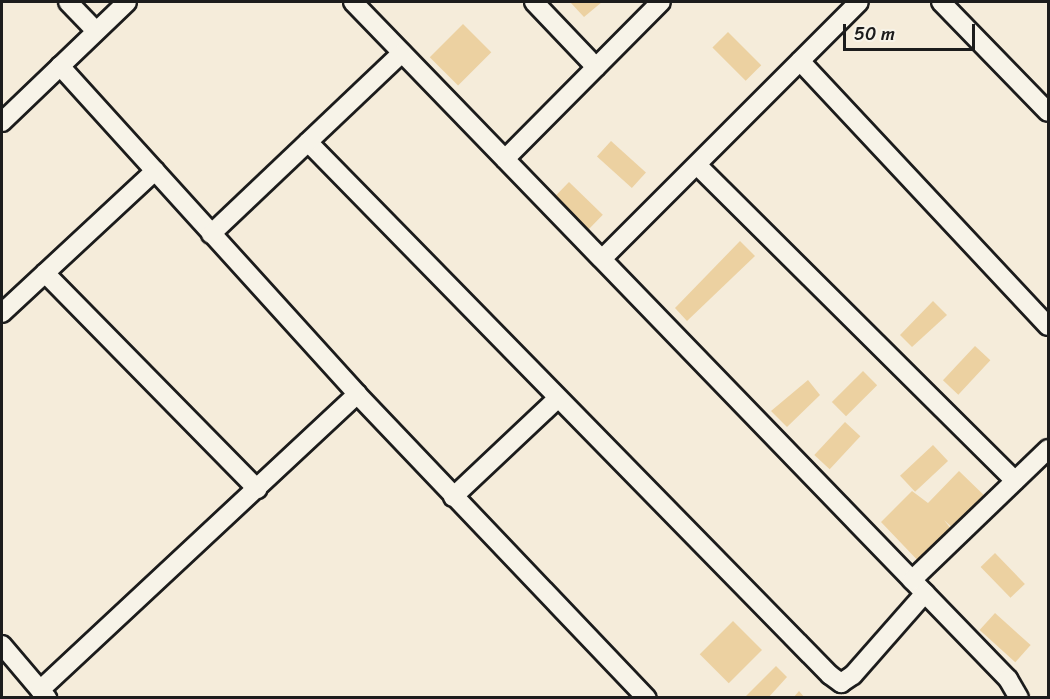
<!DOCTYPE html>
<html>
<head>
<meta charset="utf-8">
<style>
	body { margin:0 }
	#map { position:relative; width:1050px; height:699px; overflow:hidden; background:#f5ecda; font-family:Sriracha,sans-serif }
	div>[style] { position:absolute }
	.building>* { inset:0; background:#ecd1a1; transform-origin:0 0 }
	.roads { filter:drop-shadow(2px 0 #1c1c1c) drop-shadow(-2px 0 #1c1c1c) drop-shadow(0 2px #1c1c1c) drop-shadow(0 -2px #1c1c1c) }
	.minor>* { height:18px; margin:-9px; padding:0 9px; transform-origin:9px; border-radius:9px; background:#f7f3e8 }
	span { translate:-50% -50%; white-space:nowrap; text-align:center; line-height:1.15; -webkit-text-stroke:4.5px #f7f3e8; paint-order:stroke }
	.frame { position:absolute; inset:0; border:3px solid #1c1c1c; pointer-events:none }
	.scale { position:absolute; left:843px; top:24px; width:132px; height:27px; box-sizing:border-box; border:3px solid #1c1c1c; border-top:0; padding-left:8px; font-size:18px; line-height:21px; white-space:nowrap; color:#1c1c1c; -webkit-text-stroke:4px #f7f3e8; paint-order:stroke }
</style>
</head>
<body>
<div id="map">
	<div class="building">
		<div style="clip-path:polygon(570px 2px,602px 2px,584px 17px)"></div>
		<div style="left:463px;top:24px;width:40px;height:47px;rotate:45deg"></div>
		<div style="left:728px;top:32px;width:47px;height:22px;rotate:45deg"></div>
		<div style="left:611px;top:141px;width:47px;height:21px;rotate:42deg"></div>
		<div style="left:569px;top:182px;width:47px;height:22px;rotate:44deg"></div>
		<div style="clip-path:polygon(740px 241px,755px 256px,687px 321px,675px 308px)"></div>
		<div style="clip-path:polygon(933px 301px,947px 315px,912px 347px,900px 335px)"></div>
		<div style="left:975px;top:346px;width:21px;height:47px;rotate:43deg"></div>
		<div style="left:863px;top:371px;width:20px;height:44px;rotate:45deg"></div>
		<div style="clip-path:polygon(808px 380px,820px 395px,787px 427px,771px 411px)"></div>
		<div style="left:845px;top:422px;width:21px;height:45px;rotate:43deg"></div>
		<div style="left:933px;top:445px;width:22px;height:45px;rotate:47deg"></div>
		<div style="clip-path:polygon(959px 471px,991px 502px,958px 533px,944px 520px,956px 535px,924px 567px,881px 522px,912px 491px,928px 503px)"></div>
		<div style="left:995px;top:553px;width:43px;height:20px;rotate:46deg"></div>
		<div style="left:995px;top:613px;width:48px;height:23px;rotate:42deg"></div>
		<div style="left:733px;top:621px;width:41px;height:47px;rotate:45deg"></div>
		<div style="clip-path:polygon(776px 666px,787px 677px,768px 698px,744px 698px)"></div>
		<div style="clip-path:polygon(799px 691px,805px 698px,793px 698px)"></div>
	</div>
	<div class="roads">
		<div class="minor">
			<div style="left:68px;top:2px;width:40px;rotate:46deg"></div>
			<div style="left:353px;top:2px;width:942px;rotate:45.95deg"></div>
			<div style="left:1008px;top:679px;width:22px;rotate:60deg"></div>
			<div style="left:534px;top:2px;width:90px;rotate:46.4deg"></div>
			<div style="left:941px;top:2px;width:153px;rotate:45.8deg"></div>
			<div style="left:800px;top:61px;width:363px;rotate:46.9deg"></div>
			<div style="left:60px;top:66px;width:442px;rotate:47.8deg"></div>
			<div style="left:357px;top:394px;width:420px;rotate:46.4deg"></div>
			<div style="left:2px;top:122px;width:173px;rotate:-43.8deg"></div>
			<div style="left:308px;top:142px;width:746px;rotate:45.6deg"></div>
			<div style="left:830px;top:675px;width:14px;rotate:36deg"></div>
			<div style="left:841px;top:683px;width:14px;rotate:-34deg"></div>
			<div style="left:853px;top:675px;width:109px;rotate:-48.7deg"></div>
			<div style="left:505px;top:159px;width:221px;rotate:-45.2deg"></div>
			<div style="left:697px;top:165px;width:448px;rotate:44.8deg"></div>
			<div style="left:211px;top:234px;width:263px;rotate:-43.5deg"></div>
			<div style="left:602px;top:259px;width:363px;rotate:-45deg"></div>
			<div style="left:45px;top:273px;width:303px;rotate:45.5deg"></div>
			<div style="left:2px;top:313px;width:209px;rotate:-42.9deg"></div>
			<div style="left:453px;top:497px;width:144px;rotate:-43.3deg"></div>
			<div style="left:912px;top:580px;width:189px;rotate:-43.9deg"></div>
			<div style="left:2px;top:645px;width:70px;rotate:49.7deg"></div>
			<div style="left:40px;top:690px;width:434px;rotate:-43deg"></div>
		</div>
	</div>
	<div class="frame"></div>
	<div class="scale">50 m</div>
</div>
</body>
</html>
